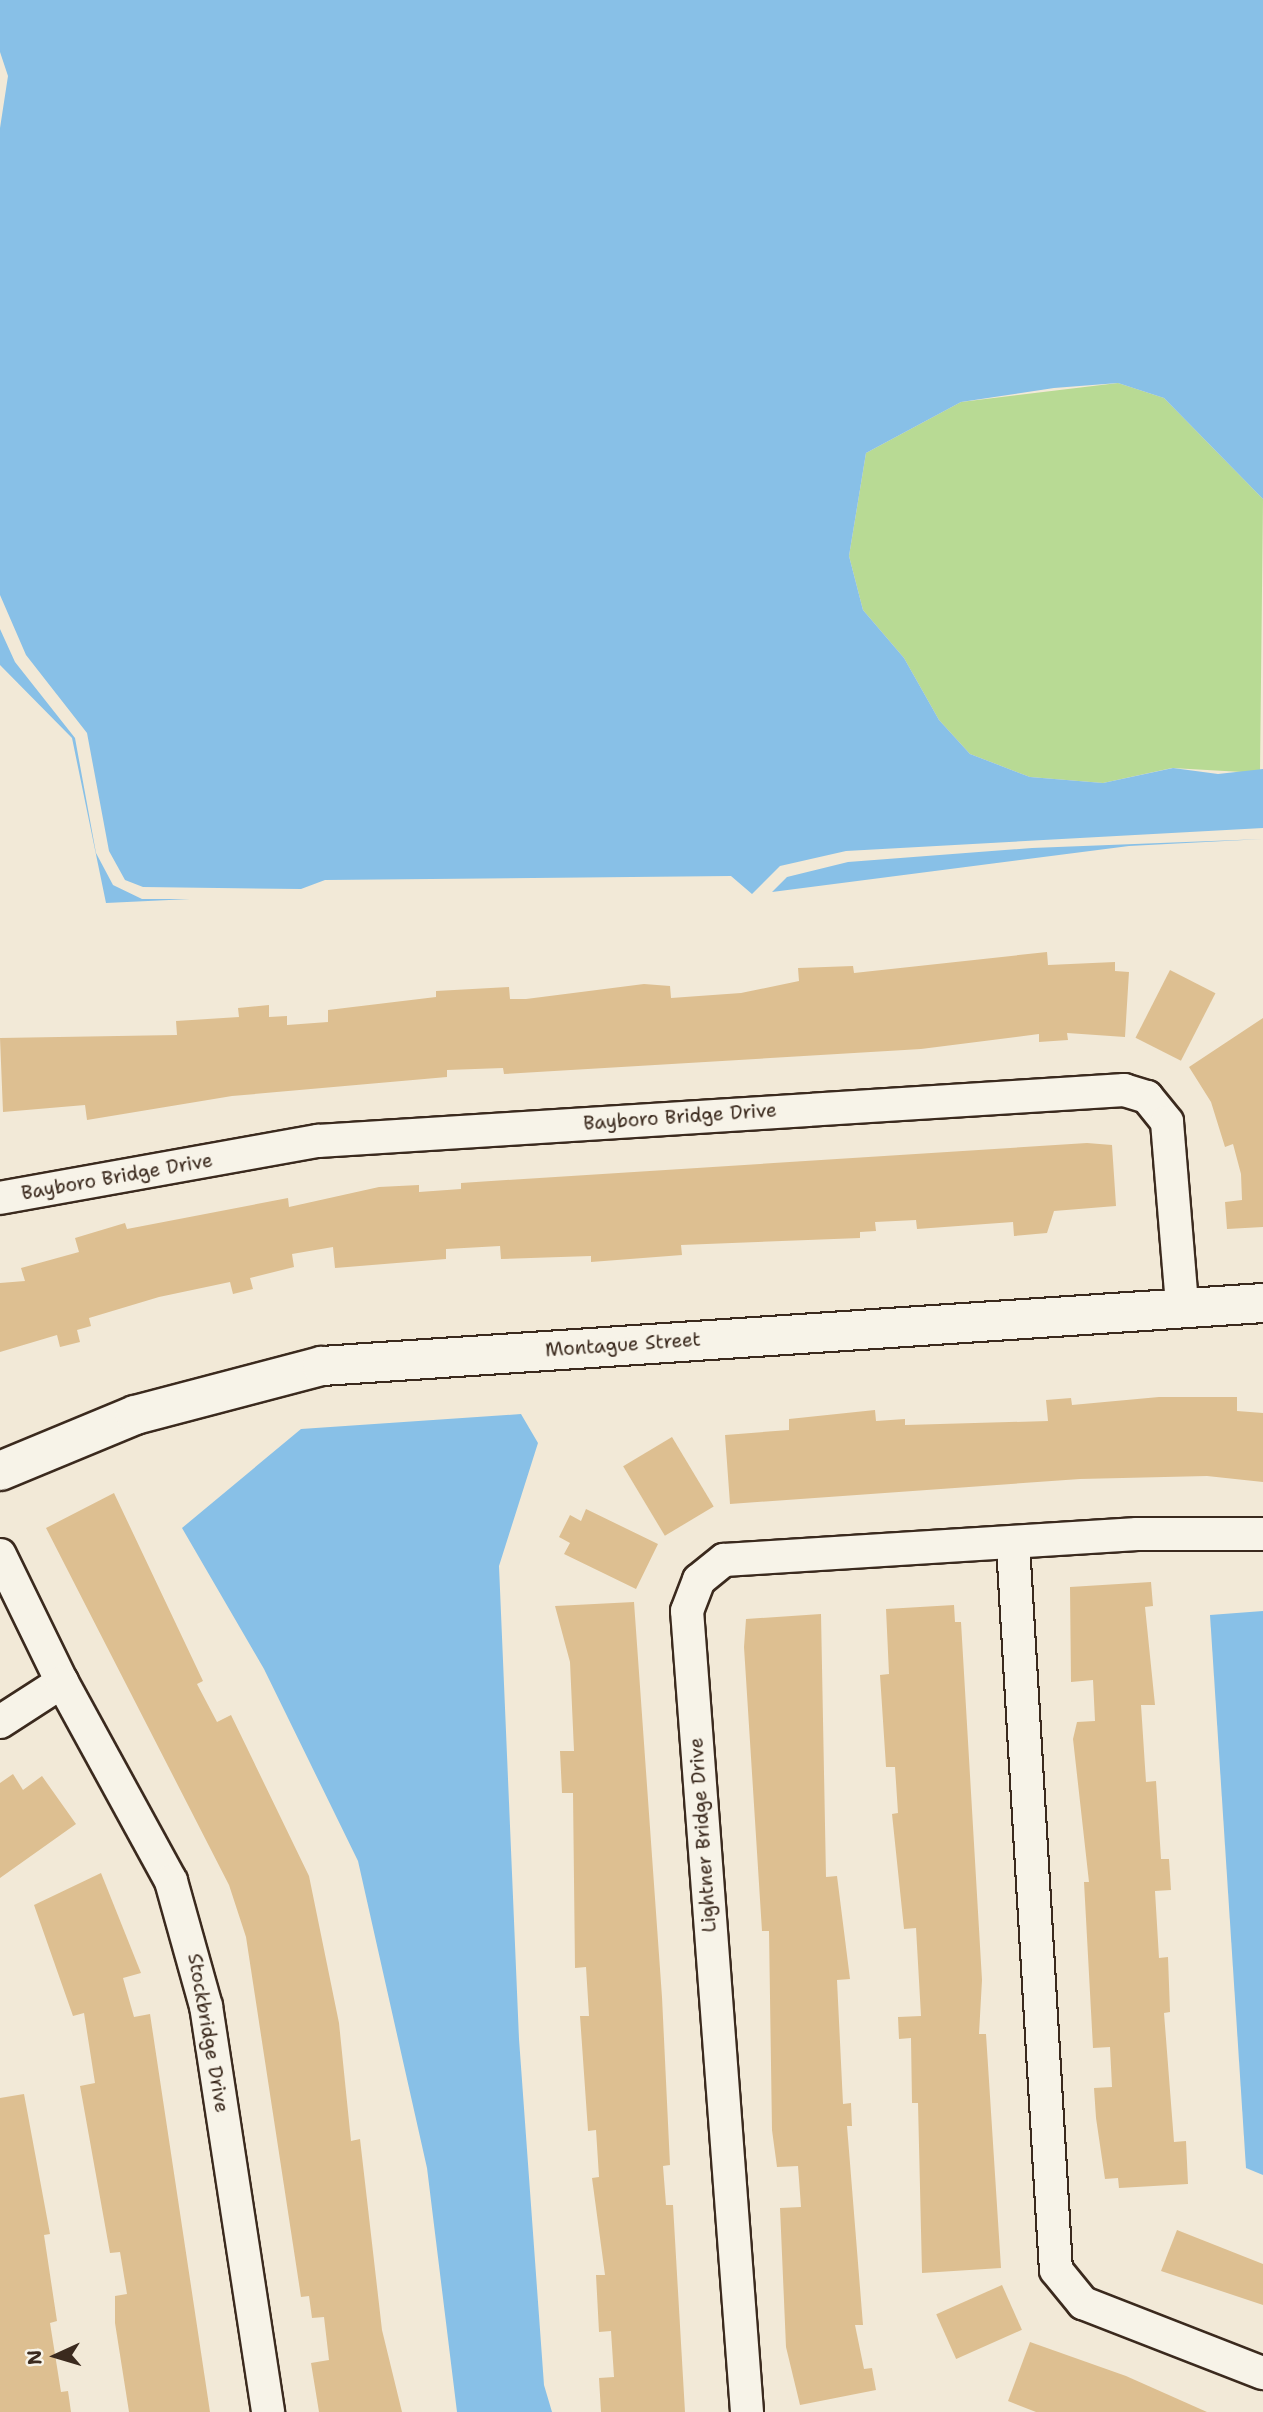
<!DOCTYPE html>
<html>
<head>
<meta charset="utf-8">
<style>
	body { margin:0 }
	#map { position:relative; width:1263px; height:2412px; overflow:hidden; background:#f2e9d7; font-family:"Shantell Sans",sans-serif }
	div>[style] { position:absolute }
	.green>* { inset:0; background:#b8da94 }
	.water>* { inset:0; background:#88c0e7 }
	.building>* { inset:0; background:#ddbf91; transform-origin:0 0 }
	.roads { filter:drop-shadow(2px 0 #3b2a1e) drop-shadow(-2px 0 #3b2a1e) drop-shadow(0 2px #3b2a1e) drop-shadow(0 -2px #3b2a1e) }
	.street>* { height:32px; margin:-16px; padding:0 16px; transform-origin:16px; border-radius:16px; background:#f7f3e8 }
	.secondary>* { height:38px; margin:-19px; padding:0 19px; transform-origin:19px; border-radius:19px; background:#f7f3e8 }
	span { translate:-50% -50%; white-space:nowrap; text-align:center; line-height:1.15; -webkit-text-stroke:6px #f7f3e8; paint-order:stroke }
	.street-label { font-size:19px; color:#3b2a1e }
	.north { position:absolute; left:21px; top:2321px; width:70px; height:70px; -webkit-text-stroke:5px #f7f3e8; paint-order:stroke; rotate:266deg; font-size:19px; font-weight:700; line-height:28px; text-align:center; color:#3b2a1e }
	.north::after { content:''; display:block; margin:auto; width:24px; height:32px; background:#3b2a1e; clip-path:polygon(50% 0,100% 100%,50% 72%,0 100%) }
</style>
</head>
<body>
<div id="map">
	<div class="green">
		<div style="clip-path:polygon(1118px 383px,1164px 398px,1263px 499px,1260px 773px,1172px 768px,1103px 783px,1030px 777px,970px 754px,939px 720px,904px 658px,863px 610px,849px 556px,866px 453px,961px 402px)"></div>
	</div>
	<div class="water">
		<div style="clip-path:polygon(0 0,1263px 0,1263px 499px,1164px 398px,1118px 383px,1054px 388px,961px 402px,866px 453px,849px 556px,863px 610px,904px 658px,939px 720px,970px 754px,1030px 777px,1103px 783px,1173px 768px,1218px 774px,1263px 769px,1263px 828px,846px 851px,780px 866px,752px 894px,731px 876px,325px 880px,301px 889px,143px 887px,125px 880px,109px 851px,87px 733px,26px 655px,0 595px,0 128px,8px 76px,0 52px)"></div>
		<div style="clip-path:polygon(0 629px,15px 662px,75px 738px,96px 853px,113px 885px,142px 899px,190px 899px,106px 903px,72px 738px,0 665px)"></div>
		<div style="clip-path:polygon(1263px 839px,1129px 846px,772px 892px,787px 877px,848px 862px,1032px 848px)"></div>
		<div style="clip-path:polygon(521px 1414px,538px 1443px,499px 1566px,519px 2039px,544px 2385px,552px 2412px,457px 2412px,427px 2168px,358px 1861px,264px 1669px,182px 1528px,301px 1429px)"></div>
		<div style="clip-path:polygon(1263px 1611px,1263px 2175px,1246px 2168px,1210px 1615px)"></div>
	</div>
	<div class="building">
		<div style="clip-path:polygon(1047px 952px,1048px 965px,1115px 962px,1115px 971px,1129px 972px,1125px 1037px,1067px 1033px,1068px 1040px,1039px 1042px,1039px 1034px,921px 1049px,504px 1074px,503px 1068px,447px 1070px,447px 1077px,232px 1096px,87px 1120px,85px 1105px,3px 1112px,0 1038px,177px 1035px,176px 1021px,239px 1017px,238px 1008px,269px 1005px,269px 1017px,287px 1016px,287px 1025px,328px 1022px,328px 1010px,436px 997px,436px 991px,509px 987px,510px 999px,526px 999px,644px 984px,670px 986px,671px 998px,741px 993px,799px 981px,798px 968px,853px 966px,854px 973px)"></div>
		<div style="left:1170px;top:970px;width:51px;height:76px;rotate:27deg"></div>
		<div style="clip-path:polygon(1263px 1018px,1263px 1227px,1227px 1229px,1225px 1202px,1242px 1200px,1241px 1174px,1233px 1144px,1225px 1147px,1211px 1102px,1189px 1067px)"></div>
		<div style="clip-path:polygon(1087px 1143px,1112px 1145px,1116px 1206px,1054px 1211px,1047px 1233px,1014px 1236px,1013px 1222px,917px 1229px,916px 1220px,875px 1222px,876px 1231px,860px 1232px,860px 1238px,681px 1245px,682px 1255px,591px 1262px,591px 1256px,501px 1259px,500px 1246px,446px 1249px,446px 1259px,335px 1268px,333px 1247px,292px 1254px,294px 1267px,250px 1278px,253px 1289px,233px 1294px,230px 1282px,159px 1297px,89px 1318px,91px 1326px,77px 1330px,80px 1342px,60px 1347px,57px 1335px,0 1352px,0 1283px,25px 1281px,21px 1268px,79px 1252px,75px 1238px,125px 1223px,127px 1229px,288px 1198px,289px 1207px,379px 1187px,419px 1185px,419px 1192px,461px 1189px,461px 1183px)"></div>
		<div style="clip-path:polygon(1159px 1397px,1237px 1397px,1237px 1411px,1263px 1413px,1263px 1482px,1207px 1476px,1080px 1479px,730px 1504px,725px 1435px,789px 1430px,789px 1419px,875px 1410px,876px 1421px,905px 1419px,905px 1425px,1048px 1421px,1046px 1400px,1071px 1398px,1072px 1405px)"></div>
		<div style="left:672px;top:1437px;width:81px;height:57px;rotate:59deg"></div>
		<div style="clip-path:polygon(114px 1493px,203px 1681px,197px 1684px,217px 1722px,231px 1715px,309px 1876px,339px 2023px,351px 2141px,360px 2139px,382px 2330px,402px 2412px,319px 2412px,311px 2363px,329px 2360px,324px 2317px,312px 2318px,309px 2296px,301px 2297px,246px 1937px,229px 1885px,46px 1528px)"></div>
		<div style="clip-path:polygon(586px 1509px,658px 1544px,636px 1589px,564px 1554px,570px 1543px,559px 1537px,570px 1515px,581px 1521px)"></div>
		<div style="clip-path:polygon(1151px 1582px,1153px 1606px,1145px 1607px,1155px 1705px,1141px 1705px,1146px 1782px,1156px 1781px,1161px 1859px,1169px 1859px,1171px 1890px,1155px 1891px,1159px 1958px,1168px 1957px,1170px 2012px,1164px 2013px,1174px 2142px,1186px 2141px,1188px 2184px,1119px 2188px,1118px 2178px,1105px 2179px,1096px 2118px,1094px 2088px,1112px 2087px,1110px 2047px,1093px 2048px,1084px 1882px,1089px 1882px,1073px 1739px,1077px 1722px,1095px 1721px,1093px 1680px,1071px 1682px,1070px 1587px)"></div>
		<div style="clip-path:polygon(634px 1602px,662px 1997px,670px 2165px,663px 2166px,666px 2205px,673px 2205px,685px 2412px,601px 2412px,599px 2378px,614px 2377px,611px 2331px,599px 2332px,596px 2275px,605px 2275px,592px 2178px,599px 2177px,596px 2130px,588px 2131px,580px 2016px,589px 2016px,586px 1967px,575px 1968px,573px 1793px,562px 1793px,560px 1751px,574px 1751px,570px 1662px,555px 1606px)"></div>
		<div style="clip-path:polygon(954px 1605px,955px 1622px,961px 1622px,982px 1980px,979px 2034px,986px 2034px,1001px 2268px,922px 2273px,918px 2103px,912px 2103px,911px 2038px,899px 2039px,898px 2017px,921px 2016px,916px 1928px,904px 1929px,892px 1814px,898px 1813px,895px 1767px,886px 1767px,880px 1675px,889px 1674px,886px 1609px)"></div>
		<div style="clip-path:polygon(821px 1614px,826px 1877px,837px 1876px,850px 1979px,837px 1980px,843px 2104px,851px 2103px,852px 2126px,847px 2126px,863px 2325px,855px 2325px,864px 2369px,872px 2368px,876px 2390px,800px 2405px,786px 2347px,780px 2208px,801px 2207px,798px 2166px,777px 2167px,772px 2130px,769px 1931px,762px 1931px,744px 1647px,746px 1619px)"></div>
		<div style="clip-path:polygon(13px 1774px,23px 1790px,42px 1776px,76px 1824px,0 1878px,0 1783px)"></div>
		<div style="clip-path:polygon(101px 1873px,141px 1973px,123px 1978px,134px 2017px,150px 2014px,210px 2412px,129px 2412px,115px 2323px,115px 2296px,127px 2294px,120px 2252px,110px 2253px,80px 2086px,95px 2083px,84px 2013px,73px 2016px,34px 1905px)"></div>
		<div style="clip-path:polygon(24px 2094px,50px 2234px,44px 2235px,57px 2321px,50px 2323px,61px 2392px,68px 2391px,71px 2412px,0 2412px,0 2098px)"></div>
		<div style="clip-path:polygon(1177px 2230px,1263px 2264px,1263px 2305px,1161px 2271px)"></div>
		<div style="left:1002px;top:2285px;width:49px;height:72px;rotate:66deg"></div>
		<div style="clip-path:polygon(1030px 2342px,1126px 2376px,1207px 2412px,1036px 2412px,1008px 2401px)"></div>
	</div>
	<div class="roads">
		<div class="street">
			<div style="left:0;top:1198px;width:323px;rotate:-10.2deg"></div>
			<div style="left:318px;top:1141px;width:808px;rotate:-3.62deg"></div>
			<div style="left:1124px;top:1090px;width:24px;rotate:17deg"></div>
			<div style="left:1147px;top:1097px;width:32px;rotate:51deg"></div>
			<div style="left:1167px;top:1122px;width:185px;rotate:85.3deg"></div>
			<div style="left:1013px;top:1545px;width:726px;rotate:86.61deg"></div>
			<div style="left:1056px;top:2270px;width:43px;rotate:50.7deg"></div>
			<div style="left:1083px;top:2303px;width:193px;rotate:21.3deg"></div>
			<div style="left:0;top:1555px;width:141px;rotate:64deg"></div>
			<div style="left:0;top:1722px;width:74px;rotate:-32.8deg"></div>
			<div style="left:62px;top:1682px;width:227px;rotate:61.3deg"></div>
			<div style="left:171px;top:1881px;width:130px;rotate:74.4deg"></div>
			<div style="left:206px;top:2006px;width:411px;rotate:81.3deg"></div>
			<div style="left:747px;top:2412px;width:803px;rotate:-94.28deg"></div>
			<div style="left:687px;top:1611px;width:33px;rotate:-69deg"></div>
			<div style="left:699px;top:1580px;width:32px;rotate:-39deg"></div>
			<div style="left:724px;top:1560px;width:414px;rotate:-3.6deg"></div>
			<div style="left:1137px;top:1534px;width:126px"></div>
		</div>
		<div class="secondary">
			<div style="left:0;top:1471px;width:146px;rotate:-22.5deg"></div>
			<div style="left:135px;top:1415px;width:193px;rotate:-14.7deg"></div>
			<div style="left:322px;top:1366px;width:943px;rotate:-3.83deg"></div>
		</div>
	</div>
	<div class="street-label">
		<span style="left:680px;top:1117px;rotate:-4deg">Bayboro Bridge Drive</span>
		<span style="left:117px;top:1177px;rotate:-10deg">Bayboro Bridge Drive</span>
		<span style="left:623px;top:1345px;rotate:-4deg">Montague Street</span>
		<span style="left:703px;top:1835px;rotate:-94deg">Lightner Bridge Drive</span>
		<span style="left:208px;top:2033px;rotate:80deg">Stockbridge Drive</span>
	</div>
	<div class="north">N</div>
</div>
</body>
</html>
